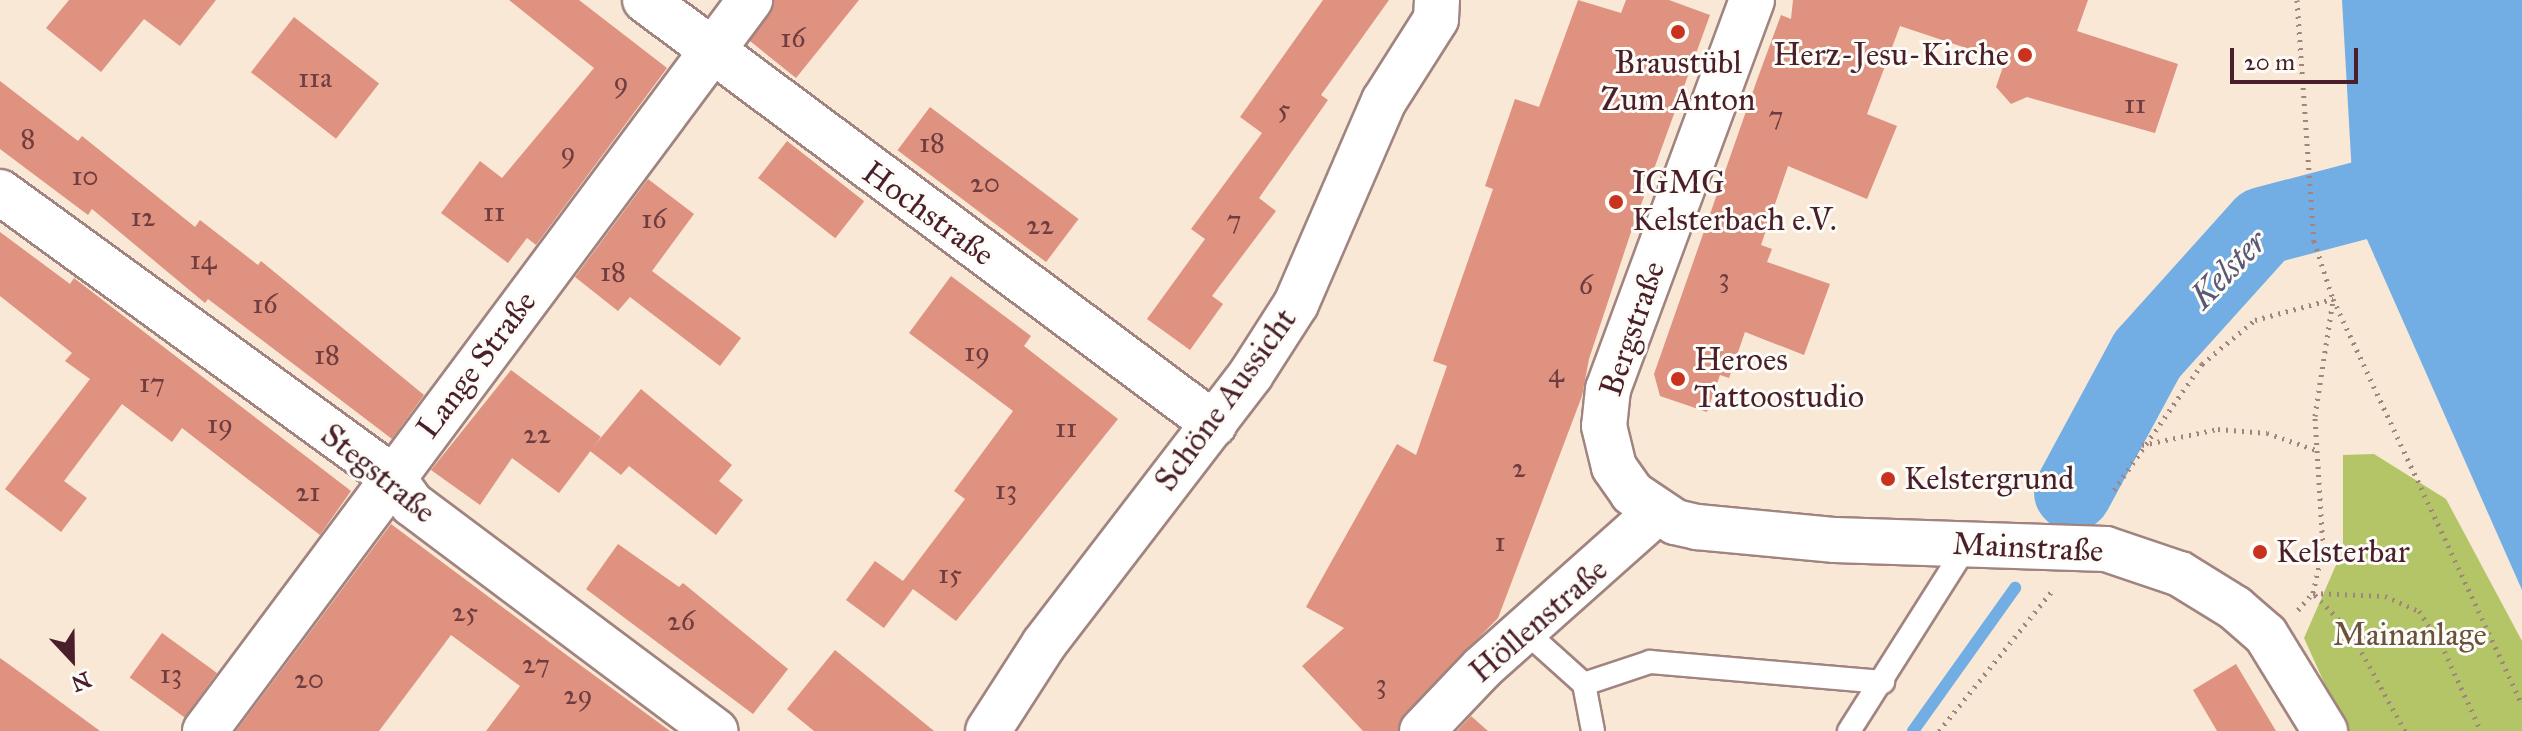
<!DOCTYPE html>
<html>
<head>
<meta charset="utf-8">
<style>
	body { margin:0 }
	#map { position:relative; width:2522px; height:731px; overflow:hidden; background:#f8e8d5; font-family:"IM FELL Great Primer",serif }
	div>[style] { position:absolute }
	.green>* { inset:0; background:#b4c568 }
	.water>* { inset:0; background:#72aee4 }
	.stream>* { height:12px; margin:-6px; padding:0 6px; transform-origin:6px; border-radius:6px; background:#72aee4 }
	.river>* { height:78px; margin:-39px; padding:0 39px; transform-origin:39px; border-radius:39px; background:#72aee4 }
	.building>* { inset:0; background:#df927f; transform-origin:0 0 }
	.path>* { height:5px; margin-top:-2.5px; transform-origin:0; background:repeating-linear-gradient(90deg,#a18480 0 2px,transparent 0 8px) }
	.roads { filter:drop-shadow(2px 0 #a18480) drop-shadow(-2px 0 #a18480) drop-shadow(0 2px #a18480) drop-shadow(0 -2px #a18480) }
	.service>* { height:22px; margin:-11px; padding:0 11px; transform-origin:11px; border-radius:11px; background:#fff }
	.minor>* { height:44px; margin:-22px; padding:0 22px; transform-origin:22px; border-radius:22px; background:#fff }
	.tertiary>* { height:44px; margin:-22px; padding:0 22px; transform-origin:22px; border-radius:22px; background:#fff }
	.dots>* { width:22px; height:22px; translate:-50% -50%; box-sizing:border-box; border:4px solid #fdfcf7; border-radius:50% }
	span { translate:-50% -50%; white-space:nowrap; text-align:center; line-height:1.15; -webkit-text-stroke:6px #fdfcf7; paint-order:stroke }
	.number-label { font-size:28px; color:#6f3c40 }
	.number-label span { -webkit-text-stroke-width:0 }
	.poi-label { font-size:32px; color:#4a1f2b }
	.right { translate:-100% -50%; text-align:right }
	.left { translate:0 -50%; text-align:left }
	.street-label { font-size:32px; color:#4a1f2b }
	.park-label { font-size:32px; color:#6a513d }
	.water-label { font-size:34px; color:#5a5875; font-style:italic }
	.north { position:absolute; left:32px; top:619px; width:80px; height:80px; -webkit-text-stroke:6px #fdfcf7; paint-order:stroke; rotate:158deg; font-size:22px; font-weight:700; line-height:32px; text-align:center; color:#4a1f2b }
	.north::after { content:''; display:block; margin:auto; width:28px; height:36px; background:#4a1f2b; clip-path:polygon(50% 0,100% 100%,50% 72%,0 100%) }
	.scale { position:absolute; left:2230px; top:48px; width:128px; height:36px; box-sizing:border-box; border:4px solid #4a1f2b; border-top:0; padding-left:10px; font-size:24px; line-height:28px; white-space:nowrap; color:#4a1f2b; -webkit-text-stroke:6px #fdfcf7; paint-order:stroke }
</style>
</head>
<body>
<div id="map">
	<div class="green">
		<div style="clip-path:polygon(2374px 454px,2446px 499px,2522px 641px,2522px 731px,2346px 731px,2304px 638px,2343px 549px,2343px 455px)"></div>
	</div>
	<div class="water">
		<div style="clip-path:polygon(2342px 0,2522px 0,2522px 590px,2354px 210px)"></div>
	</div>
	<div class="stream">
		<div style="left:1913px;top:731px;width:176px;rotate:-54.5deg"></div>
	</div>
	<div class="river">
		<div style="left:2073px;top:492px;width:156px;rotate:-61.6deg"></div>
		<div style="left:2147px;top:355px;width:173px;rotate:-48deg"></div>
		<div style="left:2263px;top:226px;width:268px;rotate:-14.7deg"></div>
	</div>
	<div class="building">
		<div style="clip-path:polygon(69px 0,216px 0,180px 46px,144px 19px,101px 72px,46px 28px)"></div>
		<div style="clip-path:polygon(509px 0,579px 0,667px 68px,536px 245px,527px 238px,508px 263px,441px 213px,480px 161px,502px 178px,594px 68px)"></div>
		<div style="clip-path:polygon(774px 0,859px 0,796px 78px,750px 41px)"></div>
		<div style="clip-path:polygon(1323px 0,1389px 0,1321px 95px,1328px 100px,1259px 198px,1276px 211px,1212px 296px,1223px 304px,1190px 350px,1147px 319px,1205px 239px,1191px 229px,1262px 133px,1240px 117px)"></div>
		<div style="clip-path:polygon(1578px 0,1621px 13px,1626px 0,1669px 0,1710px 15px,1630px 235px,1589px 359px,1582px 396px,1498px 618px,1404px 714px,1398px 731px,1363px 731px,1302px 666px,1344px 628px,1306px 607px,1397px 444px,1416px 455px,1447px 366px,1433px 361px,1493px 189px,1485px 186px,1515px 99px,1539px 107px)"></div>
		<div style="clip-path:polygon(1793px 0,2088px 0,2077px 31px,2178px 64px,2155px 133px,2027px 97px,2011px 104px,1996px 87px,2005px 61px,1900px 26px,1867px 114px,1897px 126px,1867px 199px,1788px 166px,1761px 245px,1772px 249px,1767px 262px,1830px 284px,1804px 355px,1745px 332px,1729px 378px,1720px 375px,1707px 412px,1660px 396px,1654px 374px,1757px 80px,1781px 15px,1791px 19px)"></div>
		<div style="left:294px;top:17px;width:108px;height:70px;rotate:38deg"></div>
		<div style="clip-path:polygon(0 81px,78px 141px,82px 136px,195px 227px,200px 220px,258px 265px,261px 261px,424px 395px,392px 439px,208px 299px,205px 303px,92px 209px,88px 215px,0 149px)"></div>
		<div style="left:930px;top:107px;width:186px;height:54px;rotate:37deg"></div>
		<div style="left:787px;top:141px;width:98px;height:47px;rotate:38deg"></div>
		<div style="clip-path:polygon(648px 179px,694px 214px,652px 271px,741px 338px,720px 366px,630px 297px,618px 311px,575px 277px)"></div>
		<div style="clip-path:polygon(0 232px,70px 284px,74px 278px,351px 491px,320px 535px,182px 428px,172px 442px,122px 404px,64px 481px,87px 498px,61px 532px,5px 489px,90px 379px,65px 361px,72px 353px,0 296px)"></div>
		<div style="clip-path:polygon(951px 276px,1031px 336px,1024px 346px,1118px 419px,956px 621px,913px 589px,884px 628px,846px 600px,875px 561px,903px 581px,965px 499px,954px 491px,1013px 411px,909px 333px)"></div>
		<div style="clip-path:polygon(511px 370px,601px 437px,559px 493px,512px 458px,480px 505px,431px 470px)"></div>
		<div style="clip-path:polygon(641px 389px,732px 465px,719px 481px,743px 500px,716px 535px,629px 466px,621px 475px,590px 451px)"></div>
		<div style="clip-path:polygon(391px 524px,568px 656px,670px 731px,486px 731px,520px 686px,451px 635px,379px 731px,236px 731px)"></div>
		<div style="clip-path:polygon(618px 544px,679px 587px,683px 583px,788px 669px,753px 714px,586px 589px)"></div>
		<div style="left:162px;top:633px;width:68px;height:55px;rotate:36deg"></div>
		<div style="clip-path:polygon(835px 650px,934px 731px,814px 731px,787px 709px)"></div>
		<div style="clip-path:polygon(0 658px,32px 681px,100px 731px,0 731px)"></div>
		<div style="clip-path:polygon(2236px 664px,2276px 731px,2217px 731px,2193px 690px)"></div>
		<div style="clip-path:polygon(1471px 716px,1488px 731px,1457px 731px)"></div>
	</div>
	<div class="path">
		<div style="left:2297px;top:0;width:242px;rotate:86deg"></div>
		<div style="left:2314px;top:241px;width:61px;rotate:71.9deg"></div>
		<div style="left:2333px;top:299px;width:447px;rotate:65deg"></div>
		<div style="left:2142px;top:445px;width:78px;rotate:-11.9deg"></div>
		<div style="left:2218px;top:429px;width:49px;rotate:4.7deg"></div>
		<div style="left:2267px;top:433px;width:55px;rotate:19.1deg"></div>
		<div style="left:2114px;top:490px;width:154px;rotate:-55.1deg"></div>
		<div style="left:2202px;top:364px;width:69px;rotate:-39.7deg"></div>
		<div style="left:2255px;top:320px;width:81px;rotate:-15.1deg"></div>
		<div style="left:2298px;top:610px;width:23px;rotate:-49deg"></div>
		<div style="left:2313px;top:593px;width:46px;rotate:-77.5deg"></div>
		<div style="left:2323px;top:548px;width:132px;rotate:-93.5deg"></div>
		<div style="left:2315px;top:416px;width:117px;rotate:-81.2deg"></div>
		<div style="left:1939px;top:731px;width:180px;rotate:-51.1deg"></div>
		<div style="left:2405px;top:731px;width:114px;rotate:-118.8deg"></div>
		<div style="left:2350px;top:631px;width:53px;rotate:-134.2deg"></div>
		<div style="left:2313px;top:593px;width:72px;rotate:2.4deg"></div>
		<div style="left:2385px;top:596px;width:37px;rotate:24deg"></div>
		<div style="left:2419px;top:611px;width:40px;rotate:56deg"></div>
		<div style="left:2441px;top:644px;width:96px;rotate:65.3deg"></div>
	</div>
	<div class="roads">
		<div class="service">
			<div style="left:1526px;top:632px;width:78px;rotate:41.9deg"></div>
			<div style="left:1593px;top:731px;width:48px;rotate:-100.8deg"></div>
			<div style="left:1584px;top:684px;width:70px;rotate:-18.4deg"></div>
			<div style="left:1650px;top:662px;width:234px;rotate:4.9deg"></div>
			<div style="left:1849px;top:731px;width:220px;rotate:-57.6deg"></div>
		</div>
		<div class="minor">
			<div style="left:645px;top:0;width:710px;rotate:36.69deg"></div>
			<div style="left:0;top:192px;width:486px;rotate:36deg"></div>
			<div style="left:393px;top:478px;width:32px;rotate:54deg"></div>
			<div style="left:412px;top:504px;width:379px;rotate:36.8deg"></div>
			<div style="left:205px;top:731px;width:912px;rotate:-53.29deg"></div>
			<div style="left:988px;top:731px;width:103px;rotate:-57.2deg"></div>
			<div style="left:1044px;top:644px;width:340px;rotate:-52.5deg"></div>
			<div style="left:1251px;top:374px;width:83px;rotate:-57.3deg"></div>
			<div style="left:1296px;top:304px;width:221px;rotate:-66.6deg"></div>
			<div style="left:1384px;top:101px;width:97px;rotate:-57.6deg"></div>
			<div style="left:1436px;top:19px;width:19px;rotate:-87deg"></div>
			<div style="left:1422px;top:731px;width:88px;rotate:-46.4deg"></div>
			<div style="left:1483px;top:667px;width:234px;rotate:-41.7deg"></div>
		</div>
		<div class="tertiary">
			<div style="left:1752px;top:0;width:415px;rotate:110.3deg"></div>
			<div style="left:1608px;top:389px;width:37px;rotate:96deg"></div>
			<div style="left:1604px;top:426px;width:42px;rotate:76.3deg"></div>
			<div style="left:1614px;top:467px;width:32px;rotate:55deg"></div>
			<div style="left:1632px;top:493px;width:52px;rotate:34deg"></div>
			<div style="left:1675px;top:522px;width:23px;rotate:13deg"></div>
			<div style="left:1697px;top:527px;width:139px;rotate:5.4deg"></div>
			<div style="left:1835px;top:540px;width:271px;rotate:1.9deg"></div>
			<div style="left:2106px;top:549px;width:78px;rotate:18.7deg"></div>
			<div style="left:2180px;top:574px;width:65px;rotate:31.7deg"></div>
			<div style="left:2235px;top:608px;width:41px;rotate:41.1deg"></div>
			<div style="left:2266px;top:635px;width:113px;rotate:58.4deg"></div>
		</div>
	</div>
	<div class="dots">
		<div style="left:1678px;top:32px;background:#c8321e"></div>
		<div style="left:2025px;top:55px;background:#c8321e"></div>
		<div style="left:1616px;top:202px;background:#c8321e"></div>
		<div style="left:1678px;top:379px;background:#c8321e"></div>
		<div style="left:1888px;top:479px;background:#c8321e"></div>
		<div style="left:2260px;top:552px;background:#c8321e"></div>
	</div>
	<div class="number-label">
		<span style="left:793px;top:38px">16</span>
		<span style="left:315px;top:78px">11a</span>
		<span style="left:621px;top:82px">9</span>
		<span style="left:2135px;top:104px">11</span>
		<span style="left:1284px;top:109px">5</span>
		<span style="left:1776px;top:116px">7</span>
		<span style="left:28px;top:139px">8</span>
		<span style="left:932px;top:143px">18</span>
		<span style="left:568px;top:152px">9</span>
		<span style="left:85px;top:176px">10</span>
		<span style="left:985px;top:183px">20</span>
		<span style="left:494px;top:212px">11</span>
		<span style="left:143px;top:217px">12</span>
		<span style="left:654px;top:219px">16</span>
		<span style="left:1234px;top:220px">7</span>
		<span style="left:1040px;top:225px">22</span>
		<span style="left:203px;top:260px">14</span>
		<span style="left:613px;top:272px">18</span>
		<span style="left:1724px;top:278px">3</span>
		<span style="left:1586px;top:285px">6</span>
		<span style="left:265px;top:304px">16</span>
		<span style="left:977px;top:352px">19</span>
		<span style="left:327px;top:355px">18</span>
		<span style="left:1556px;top:373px">4</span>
		<span style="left:152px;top:383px">17</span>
		<span style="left:220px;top:424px">19</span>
		<span style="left:1066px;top:428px">11</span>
		<span style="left:537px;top:434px">22</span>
		<span style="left:1519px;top:468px">2</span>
		<span style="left:1006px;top:490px">13</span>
		<span style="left:308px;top:492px">21</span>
		<span style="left:1500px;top:542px">1</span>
		<span style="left:950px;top:574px">15</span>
		<span style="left:465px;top:612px">25</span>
		<span style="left:681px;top:621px">26</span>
		<span style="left:536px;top:664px">27</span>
		<span style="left:171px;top:674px">13</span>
		<span style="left:309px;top:679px">20</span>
		<span style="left:1381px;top:684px">3</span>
		<span style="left:578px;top:695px">29</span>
	</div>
	<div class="poi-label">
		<span class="right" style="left:2009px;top:55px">Herz-Jesu-Kirche</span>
		<span style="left:1678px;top:82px">Braustübl<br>Zum Anton</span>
		<span class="left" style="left:1632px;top:202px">IGMG<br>Kelsterbach e.V.</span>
		<span class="left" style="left:1694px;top:379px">Heroes<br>Tattoostudio</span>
		<span class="left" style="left:1904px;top:479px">Kelstergrund</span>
		<span class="left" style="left:2276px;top:552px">Kelsterbar</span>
	</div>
	<div class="street-label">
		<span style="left:928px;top:214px;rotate:36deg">Hochstraße</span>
		<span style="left:1633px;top:329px;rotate:-71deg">Bergstraße</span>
		<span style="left:477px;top:365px;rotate:-53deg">Lange Straße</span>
		<span style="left:1226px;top:400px;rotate:-54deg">Schöne Aussicht</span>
		<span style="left:378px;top:474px;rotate:39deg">Stegstraße</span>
		<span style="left:2028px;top:548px;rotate:3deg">Mainstraße</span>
		<span style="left:1539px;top:621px;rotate:-41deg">Höllenstraße</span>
	</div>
	<div class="park-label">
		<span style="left:2410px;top:635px">Mainanlage</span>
	</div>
	<div class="water-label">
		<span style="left:2228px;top:269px;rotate:-46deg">Kelster</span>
	</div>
	<div class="north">N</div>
	<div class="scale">20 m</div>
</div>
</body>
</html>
